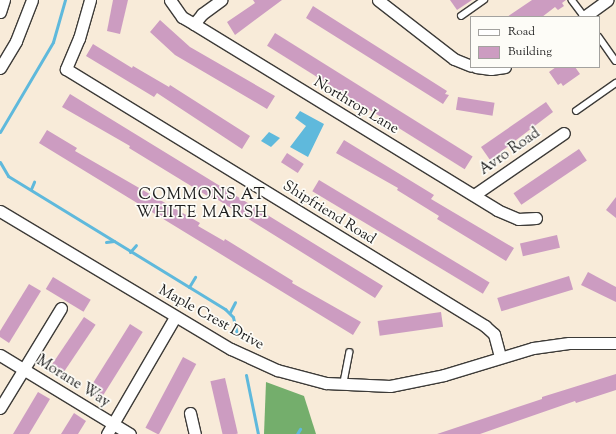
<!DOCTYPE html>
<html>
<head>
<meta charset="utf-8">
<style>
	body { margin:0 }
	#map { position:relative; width:616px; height:434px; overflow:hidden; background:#f8ebd9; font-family:"Sorts Mill Goudy",serif }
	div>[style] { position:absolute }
	.forest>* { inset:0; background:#74ae6c }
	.water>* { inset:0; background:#5fb9dc }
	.stream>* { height:3px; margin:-1.5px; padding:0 1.5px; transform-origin:1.5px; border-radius:1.5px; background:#5fb9dc }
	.building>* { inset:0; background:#cc9cc1; transform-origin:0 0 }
	.roads { filter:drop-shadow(1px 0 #3d3b38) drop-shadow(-1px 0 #3d3b38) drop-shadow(0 1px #3d3b38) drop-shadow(0 -1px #3d3b38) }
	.lane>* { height:5.5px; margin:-2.75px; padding:0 2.75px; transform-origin:2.75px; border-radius:2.75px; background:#fff }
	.street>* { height:11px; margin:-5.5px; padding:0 5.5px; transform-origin:5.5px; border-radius:5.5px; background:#fff }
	span { translate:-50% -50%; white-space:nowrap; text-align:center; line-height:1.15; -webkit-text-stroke:3.5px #fdfcf7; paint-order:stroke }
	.street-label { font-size:15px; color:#1c1c1c }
	.neighbourhood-label { font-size:16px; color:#1c1c1c; letter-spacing:1px }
	.legend { position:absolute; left:470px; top:16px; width:130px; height:52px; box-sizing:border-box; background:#fdfcf7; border:1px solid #a3a29f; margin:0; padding:5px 7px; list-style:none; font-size:12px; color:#1c1c1c }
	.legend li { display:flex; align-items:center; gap:8px; height:20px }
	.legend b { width:20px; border:1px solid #a3a29f }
</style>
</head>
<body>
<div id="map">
	<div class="forest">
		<div style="clip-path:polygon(266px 382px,304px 396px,316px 434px,264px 434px)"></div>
	</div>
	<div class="water">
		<div style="clip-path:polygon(300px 111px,324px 124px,308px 157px,290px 147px,306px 126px,295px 118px)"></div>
		<div style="clip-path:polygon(269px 132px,280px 138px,271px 147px,261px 141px)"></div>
	</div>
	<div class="stream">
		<div style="left:0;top:132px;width:104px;rotate:-59.5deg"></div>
		<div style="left:53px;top:42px;width:44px;rotate:-74.1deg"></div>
		<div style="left:0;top:162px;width:16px;rotate:60deg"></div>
		<div style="left:8px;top:176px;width:255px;rotate:31.5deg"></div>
		<div style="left:225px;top:309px;width:11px;rotate:45deg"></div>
		<div style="left:233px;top:317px;width:18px;rotate:77deg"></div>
		<div style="left:31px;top:189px;width:8px;rotate:-67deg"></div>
		<div style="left:106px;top:242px;width:8px;rotate:-7deg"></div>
		<div style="left:130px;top:252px;width:9px;rotate:-49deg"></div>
		<div style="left:189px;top:287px;width:12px;rotate:-59deg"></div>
		<div style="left:230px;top:312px;width:11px;rotate:-63deg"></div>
		<div style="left:246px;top:375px;width:60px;rotate:78.5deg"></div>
		<div style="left:297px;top:434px;width:6px;rotate:-59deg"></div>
	</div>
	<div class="building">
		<div style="clip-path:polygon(113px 0,128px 0,120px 34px,107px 31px)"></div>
		<div style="clip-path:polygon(253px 0,282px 0,235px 35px,227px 22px,255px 3px)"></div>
		<div style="clip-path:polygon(450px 0,472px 0,457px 10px)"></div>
		<div style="clip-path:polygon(532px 0,566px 0,562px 3px,564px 6px,558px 10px,555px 7px,542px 17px,507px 17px)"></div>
		<div style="clip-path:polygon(313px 6px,447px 91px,445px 94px,449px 95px,443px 104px,306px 18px)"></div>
		<div style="clip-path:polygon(160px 20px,190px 47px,275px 96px,267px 109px,175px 55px,150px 32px)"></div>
		<div style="left:275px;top:33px;width:233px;height:15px;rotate:32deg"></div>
		<div style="clip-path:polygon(93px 44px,132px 68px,133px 66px,169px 87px,170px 85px,250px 136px,242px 149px,157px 93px,154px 97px,86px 56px)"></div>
		<div style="clip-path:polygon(556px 67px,575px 67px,580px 74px,563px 86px,561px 83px,558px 85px,549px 72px)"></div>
		<div style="clip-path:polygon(70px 94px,383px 286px,375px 298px,215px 198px,214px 200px,129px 148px,130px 146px,62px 107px)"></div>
		<div style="left:458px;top:97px;width:37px;height:13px;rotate:9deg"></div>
		<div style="clip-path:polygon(546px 102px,553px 112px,490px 160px,481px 147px)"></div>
		<div style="clip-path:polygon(47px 130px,77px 148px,75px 151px,200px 223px,198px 226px,224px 241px,225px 239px,293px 281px,292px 283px,361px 322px,353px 335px,39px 143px)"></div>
		<div style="clip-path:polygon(344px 140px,434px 195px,431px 199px,514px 248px,506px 261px,437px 219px,439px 216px,397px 190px,398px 188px,336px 153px)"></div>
		<div style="left:579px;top:149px;width:14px;height:79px;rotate:56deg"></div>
		<div style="left:287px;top:153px;width:20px;height:11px;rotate:33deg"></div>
		<div style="left:319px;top:180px;width:199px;height:13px;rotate:31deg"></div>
		<div style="clip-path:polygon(616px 197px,616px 218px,606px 210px)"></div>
		<div style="left:557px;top:235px;width:13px;height:38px;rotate:77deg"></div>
		<div style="clip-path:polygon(588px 272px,616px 287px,616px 302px,581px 285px)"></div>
		<div style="left:569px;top:276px;width:14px;height:75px;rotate:73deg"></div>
		<div style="left:53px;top:277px;width:44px;height:14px;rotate:31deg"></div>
		<div style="clip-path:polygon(29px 284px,41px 291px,9px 343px,0 337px,0 331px)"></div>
		<div style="left:441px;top:312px;width:15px;height:64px;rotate:82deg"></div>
		<div style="left:84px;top:317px;width:14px;height:61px;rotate:34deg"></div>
		<div style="left:130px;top:324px;width:15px;height:80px;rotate:32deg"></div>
		<div style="left:183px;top:357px;width:15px;height:80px;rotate:28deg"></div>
		<div style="clip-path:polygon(616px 374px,616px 390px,576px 403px,575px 401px,480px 434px,437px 434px,542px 399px,542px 397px)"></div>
		<div style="left:225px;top:378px;width:57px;height:15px;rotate:77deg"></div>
		<div style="clip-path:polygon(38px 392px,50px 399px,29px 434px,13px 434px)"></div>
		<div style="clip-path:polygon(74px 413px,86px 421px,78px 434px,61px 434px)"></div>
	</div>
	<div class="roads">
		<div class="lane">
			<div style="left:572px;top:0;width:21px;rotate:53deg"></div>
			<div style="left:461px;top:16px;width:28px;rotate:-35deg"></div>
			<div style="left:599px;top:37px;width:29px;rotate:55deg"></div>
			<div style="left:576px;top:111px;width:49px;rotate:-35deg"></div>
			<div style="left:343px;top:385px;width:33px;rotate:-79deg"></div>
		</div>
		<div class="street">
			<div style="left:90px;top:0;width:40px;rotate:106deg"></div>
			<div style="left:79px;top:38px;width:34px;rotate:113deg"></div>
			<div style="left:66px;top:69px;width:492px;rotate:31.5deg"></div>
			<div style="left:485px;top:326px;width:12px;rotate:42deg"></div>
			<div style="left:494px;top:334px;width:23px;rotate:75deg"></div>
			<div style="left:170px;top:0;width:21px;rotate:55deg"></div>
			<div style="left:182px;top:17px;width:14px;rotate:30deg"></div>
			<div style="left:194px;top:24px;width:356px;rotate:31.5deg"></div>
			<div style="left:497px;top:210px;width:23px;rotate:23deg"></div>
			<div style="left:518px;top:219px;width:18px;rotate:-3deg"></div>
			<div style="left:378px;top:0;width:96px;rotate:37.8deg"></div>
			<div style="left:454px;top:59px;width:18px;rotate:22deg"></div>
			<div style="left:0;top:12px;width:13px;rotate:-72deg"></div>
			<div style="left:584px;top:17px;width:29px;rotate:-36deg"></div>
			<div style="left:194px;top:24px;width:13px;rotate:-51deg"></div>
			<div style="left:202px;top:14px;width:24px;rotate:-36deg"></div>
			<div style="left:476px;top:67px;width:15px;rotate:8deg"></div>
			<div style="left:491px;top:69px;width:14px;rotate:-8deg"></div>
			<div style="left:0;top:68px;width:31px;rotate:-59deg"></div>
			<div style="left:16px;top:41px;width:44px;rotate:-68.7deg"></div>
			<div style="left:474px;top:195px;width:109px;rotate:-34.6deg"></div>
			<div style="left:0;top:211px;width:269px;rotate:30.9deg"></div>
			<div style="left:231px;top:349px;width:51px;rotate:24.5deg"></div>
			<div style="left:277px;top:370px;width:51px;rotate:14.9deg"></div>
			<div style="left:326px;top:383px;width:64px;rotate:2.7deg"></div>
			<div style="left:390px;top:386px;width:55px;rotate:-11.5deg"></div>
			<div style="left:444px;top:375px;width:93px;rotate:-16.9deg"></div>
			<div style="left:533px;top:348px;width:36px;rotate:-8deg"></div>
			<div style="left:569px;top:343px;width:47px"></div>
			<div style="left:0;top:355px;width:152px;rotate:31.3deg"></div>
			<div style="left:0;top:408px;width:117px;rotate:-58.6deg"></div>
			<div style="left:190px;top:413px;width:22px;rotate:77deg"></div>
			<div style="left:107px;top:434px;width:135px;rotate:-59.8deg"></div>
		</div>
	</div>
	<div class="street-label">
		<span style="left:356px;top:106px;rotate:31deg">Northrop Lane</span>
		<span style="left:510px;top:152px;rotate:-35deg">Avro Road</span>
		<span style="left:329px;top:213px;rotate:32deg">Shipfriend Road</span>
		<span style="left:211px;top:318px;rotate:29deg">Maple Crest Drive</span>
		<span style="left:73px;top:382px;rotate:32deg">Morane Way</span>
	</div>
	<div class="neighbourhood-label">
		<span style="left:202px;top:205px">COMMONS AT<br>WHITE MARSH</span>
	</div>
	<ul class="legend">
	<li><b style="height:5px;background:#fff"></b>Road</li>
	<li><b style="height:11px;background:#cc9cc1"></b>Building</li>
	</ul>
</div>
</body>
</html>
